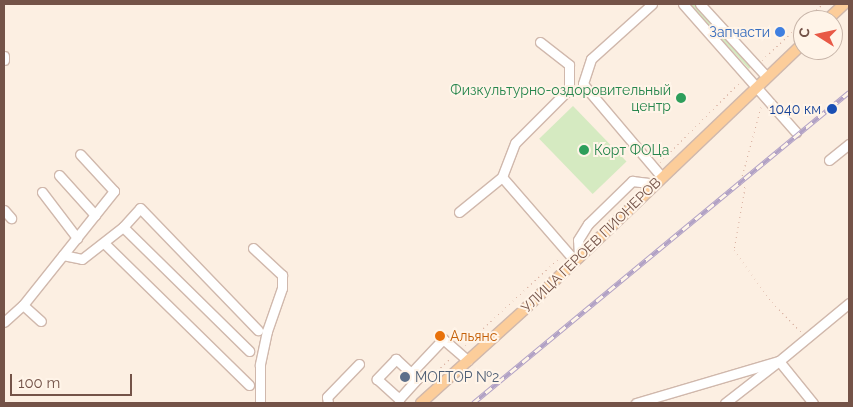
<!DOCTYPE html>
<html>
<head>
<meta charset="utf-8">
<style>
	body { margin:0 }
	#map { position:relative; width:853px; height:407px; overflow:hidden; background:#fcefe2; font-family:Raleway,sans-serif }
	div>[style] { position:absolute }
	.green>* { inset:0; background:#d5eac1; transform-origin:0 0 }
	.path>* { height:1px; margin-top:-0.5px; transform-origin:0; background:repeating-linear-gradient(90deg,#d7ad9d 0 1px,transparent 0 5px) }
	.roads { filter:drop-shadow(1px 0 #d0b8ac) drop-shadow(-1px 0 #d0b8ac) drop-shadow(0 1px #d0b8ac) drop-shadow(0 -1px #d0b8ac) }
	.minor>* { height:9px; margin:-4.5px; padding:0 4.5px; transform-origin:4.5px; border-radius:4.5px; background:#fff }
	.major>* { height:10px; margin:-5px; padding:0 5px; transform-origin:5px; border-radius:5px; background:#fccd9a }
	.rail>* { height:4.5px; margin-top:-2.25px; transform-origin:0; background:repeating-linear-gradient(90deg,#fff4e8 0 8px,#b1a1c5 0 16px); box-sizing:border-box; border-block:1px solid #b1a1c5 }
	.dots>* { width:14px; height:14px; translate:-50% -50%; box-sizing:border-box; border:2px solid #fff4e8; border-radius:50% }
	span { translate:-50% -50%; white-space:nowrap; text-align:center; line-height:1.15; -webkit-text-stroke:4px #fff4e8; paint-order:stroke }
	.shop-label { font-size:14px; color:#366cbe }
	.right { translate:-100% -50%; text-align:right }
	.leisure-label { font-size:14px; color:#27864d }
	.left { translate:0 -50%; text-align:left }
	.transit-label { font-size:14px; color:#164399 }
	.street-label { font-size:14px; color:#745348 }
	.food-label { font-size:14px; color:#c56008 }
	.service-label { font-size:14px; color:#4e5e75 }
	.frame { position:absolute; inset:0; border:5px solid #745348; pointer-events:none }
	.north { position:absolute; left:793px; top:10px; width:50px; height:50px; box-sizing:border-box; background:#fff4e8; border:1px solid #c7b4a8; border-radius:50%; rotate:280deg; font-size:14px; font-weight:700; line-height:20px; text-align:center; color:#745348 }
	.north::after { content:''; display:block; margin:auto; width:18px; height:22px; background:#e85946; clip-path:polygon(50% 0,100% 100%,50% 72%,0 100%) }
	.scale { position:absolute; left:10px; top:374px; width:122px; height:22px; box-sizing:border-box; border:2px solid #745348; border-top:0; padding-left:6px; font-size:15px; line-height:18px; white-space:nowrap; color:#745348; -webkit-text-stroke:4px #fff4e8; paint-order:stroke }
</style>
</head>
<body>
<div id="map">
	<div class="green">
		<div style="clip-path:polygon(689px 4px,695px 4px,751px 66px,749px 69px)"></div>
		<div style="left:573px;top:106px;width:77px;height:47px;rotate:46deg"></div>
	</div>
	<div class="path">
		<div style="left:805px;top:20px;width:24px;rotate:-42deg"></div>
		<div style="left:762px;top:60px;width:56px;rotate:-42.8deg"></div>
		<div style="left:761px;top:107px;width:80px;rotate:105.3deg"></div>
		<div style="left:740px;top:184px;width:6px;rotate:31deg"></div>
		<div style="left:745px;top:187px;width:64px;rotate:99.9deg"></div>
		<div style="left:734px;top:250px;width:64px;rotate:53.8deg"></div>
		<div style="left:772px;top:302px;width:42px;rotate:46deg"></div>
		<div style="left:660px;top:162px;width:113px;rotate:-45deg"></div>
		<div style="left:465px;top:345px;width:128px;rotate:-42.8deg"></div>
		<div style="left:426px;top:381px;width:34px;rotate:-43deg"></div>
	</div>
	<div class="roads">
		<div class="minor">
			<div style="left:652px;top:4px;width:82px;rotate:138deg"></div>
			<div style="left:591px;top:59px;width:26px;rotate:108deg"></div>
			<div style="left:583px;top:84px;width:122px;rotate:49.7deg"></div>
			<div style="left:683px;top:4px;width:171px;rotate:48.6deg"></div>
			<div style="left:700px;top:4px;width:99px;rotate:47.5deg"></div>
			<div style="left:540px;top:42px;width:37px;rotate:38deg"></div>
			<div style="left:569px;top:65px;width:24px;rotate:90deg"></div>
			<div style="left:569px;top:89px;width:76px;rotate:135deg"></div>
			<div style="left:515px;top:143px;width:36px;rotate:111deg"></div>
			<div style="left:502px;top:177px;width:111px;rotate:49deg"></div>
			<div style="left:4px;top:56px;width:4px;rotate:90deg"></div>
			<div style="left:829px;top:160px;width:26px;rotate:-39deg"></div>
			<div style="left:59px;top:175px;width:54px;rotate:48deg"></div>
			<div style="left:42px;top:192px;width:58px;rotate:52.7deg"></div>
			<div style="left:4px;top:210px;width:11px;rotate:49deg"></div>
			<div style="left:459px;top:212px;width:55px;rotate:-39.1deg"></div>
			<div style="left:123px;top:227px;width:25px;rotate:-48deg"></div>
			<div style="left:140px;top:208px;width:170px;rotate:46deg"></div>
			<div style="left:104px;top:243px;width:203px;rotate:44.4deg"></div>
			<div style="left:253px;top:248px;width:40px;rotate:43deg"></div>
			<div style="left:282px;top:275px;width:13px;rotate:90deg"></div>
			<div style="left:282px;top:288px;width:46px;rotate:109.2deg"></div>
			<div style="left:267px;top:331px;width:35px;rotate:102deg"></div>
			<div style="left:260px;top:365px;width:38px;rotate:90deg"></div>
			<div style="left:63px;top:255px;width:19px;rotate:12deg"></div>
			<div style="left:82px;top:259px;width:52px;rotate:-38deg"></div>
			<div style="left:123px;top:227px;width:177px;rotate:44.5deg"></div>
			<div style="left:579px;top:257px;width:17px;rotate:-93deg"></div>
			<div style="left:578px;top:240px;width:19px;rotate:-58deg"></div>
			<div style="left:588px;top:224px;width:62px;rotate:-44.3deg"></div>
			<div style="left:632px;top:181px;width:23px;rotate:7deg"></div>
			<div style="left:23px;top:305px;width:24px;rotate:42deg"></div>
			<div style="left:4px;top:322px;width:25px;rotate:-42deg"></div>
			<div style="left:23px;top:305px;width:146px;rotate:-51.4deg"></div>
			<div style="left:114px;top:191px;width:50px;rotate:-132.6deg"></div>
			<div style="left:411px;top:373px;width:21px;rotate:-137deg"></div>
			<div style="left:396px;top:359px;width:28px;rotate:134deg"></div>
			<div style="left:377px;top:379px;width:30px;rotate:42deg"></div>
			<div style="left:399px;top:399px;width:27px;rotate:-48deg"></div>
			<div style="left:417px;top:379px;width:8px;rotate:-135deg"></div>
			<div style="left:411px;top:373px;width:47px;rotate:-46.7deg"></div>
			<div style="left:443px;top:339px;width:33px;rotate:41deg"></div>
			<div style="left:328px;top:403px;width:6px;rotate:-99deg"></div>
			<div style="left:327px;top:397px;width:46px;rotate:-45.9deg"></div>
			<div style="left:636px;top:403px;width:149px;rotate:-16.4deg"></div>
			<div style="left:779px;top:361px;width:91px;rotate:-39.6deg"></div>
			<div style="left:725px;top:403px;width:68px;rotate:-37.9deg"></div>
			<div style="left:779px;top:361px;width:54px;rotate:51deg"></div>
		</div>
		<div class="major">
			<div style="left:827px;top:20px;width:23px;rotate:-43deg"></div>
			<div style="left:421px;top:403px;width:140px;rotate:-42.1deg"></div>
			<div style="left:525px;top:309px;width:385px;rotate:-43.7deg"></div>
		</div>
	</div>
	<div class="rail">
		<div style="left:473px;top:403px;width:488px;rotate:-39.6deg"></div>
	</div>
	<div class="dots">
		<div style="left:780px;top:32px;background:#3f7fe0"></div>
		<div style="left:681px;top:98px;background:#2e9e5b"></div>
		<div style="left:832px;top:109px;background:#1a4fb4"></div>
		<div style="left:584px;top:150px;background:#2e9e5b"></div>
		<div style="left:440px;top:336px;background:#e8710a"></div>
		<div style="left:405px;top:377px;background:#5c6f8a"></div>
	</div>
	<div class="shop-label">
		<span class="right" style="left:770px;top:32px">Запчасти</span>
	</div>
	<div class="leisure-label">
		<span class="right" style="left:671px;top:98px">Физкультурно-оздоровительный<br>центр</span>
		<span class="left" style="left:594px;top:150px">Корт ФОЦа</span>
	</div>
	<div class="transit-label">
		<span class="right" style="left:821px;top:109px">1040 км</span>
	</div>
	<div class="street-label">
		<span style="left:591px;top:245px;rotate:-44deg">УЛИЦА ГЕРОЕВ ПИОНЕРОВ</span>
	</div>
	<div class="food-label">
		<span class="left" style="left:450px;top:336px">Альянс</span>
	</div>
	<div class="service-label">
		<span class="left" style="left:415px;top:377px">МОГТОР №2</span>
	</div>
	<div class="frame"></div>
	<div class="north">С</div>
	<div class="scale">100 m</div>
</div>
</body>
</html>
